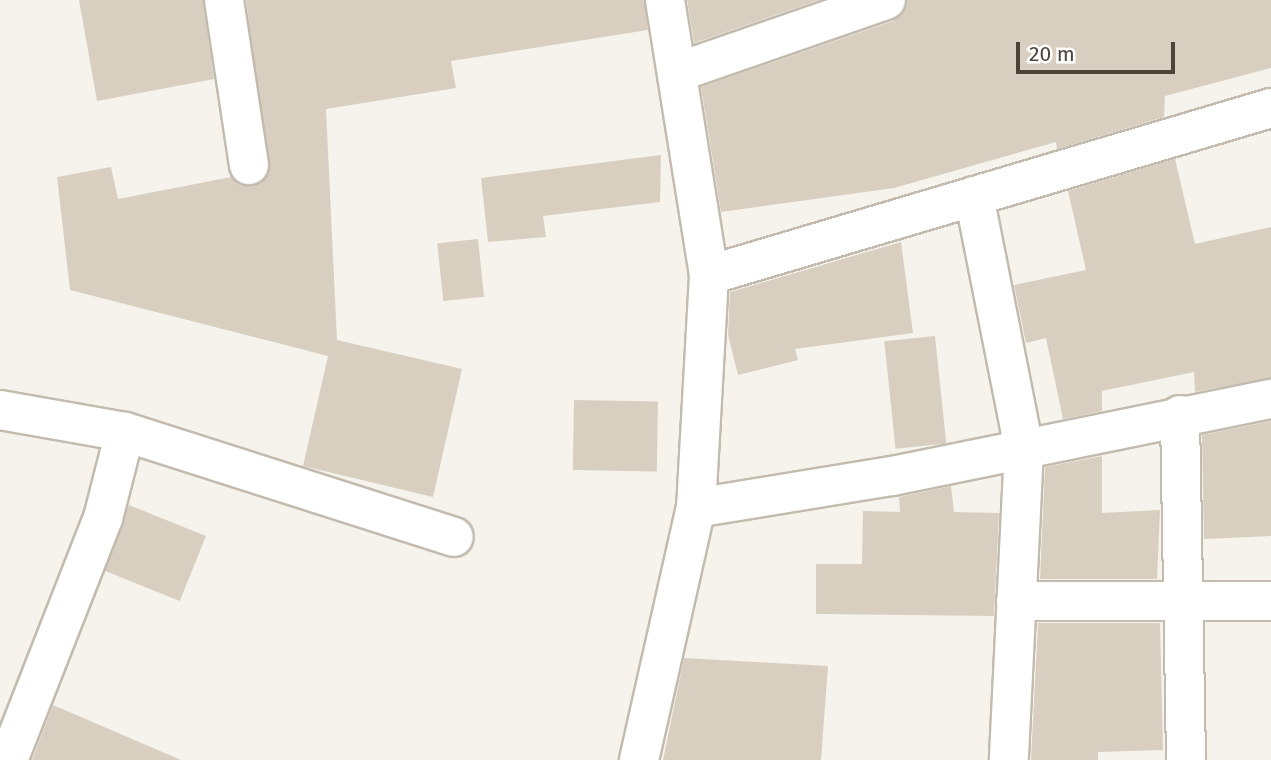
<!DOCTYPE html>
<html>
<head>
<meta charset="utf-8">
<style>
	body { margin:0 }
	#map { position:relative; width:1271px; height:760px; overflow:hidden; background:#f6f3ec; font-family:"Fira Sans",sans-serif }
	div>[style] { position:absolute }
	.building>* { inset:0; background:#d8cfc1; transform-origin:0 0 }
	.roads { filter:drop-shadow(2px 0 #c2bbae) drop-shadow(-2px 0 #c2bbae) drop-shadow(0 2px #c2bbae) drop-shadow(0 -2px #c2bbae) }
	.street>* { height:38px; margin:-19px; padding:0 19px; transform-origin:19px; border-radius:19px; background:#fff }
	span { translate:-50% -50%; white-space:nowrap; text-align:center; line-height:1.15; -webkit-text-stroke:5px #fff; paint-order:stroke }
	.scale { position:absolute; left:1016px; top:42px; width:159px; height:32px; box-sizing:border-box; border:4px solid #4b4439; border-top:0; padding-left:9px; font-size:21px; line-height:24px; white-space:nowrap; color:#4b4439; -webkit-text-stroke:5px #fff; paint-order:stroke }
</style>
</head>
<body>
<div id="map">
	<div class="building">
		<div style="clip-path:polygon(79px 0,203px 0,214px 79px,97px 101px)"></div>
		<div style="clip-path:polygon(246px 0,644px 0,648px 30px,451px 61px,456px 88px,326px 109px,337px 340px,462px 369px,433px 497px,303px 466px,328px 356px,70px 290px,57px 177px,111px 167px,118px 199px,231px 177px,253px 186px,269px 174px)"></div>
		<div style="clip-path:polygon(687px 0,819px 0,694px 43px)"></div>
		<div style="clip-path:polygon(907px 0,1271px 0,1271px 68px,1165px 96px,1164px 117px,1057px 149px,1056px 142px,894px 188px,721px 212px,701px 87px,893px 21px)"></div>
		<div style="clip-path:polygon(661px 155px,660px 202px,543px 216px,546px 237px,488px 242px,481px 178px)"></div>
		<div style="clip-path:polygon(1175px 159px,1195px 244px,1271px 227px,1271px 378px,1195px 392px,1194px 372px,1102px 391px,1102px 411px,1063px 419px,1046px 338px,1026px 343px,1014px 285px,1086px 270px,1068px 191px)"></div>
		<div style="left:478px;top:239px;width:58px;height:41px;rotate:84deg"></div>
		<div style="clip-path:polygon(901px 242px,913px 333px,795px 349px,798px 360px,738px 375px,728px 335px,730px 292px)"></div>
		<div style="left:935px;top:336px;width:108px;height:51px;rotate:84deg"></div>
		<div style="left:574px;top:400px;width:84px;height:70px;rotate:1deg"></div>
		<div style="clip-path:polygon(1271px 421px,1271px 536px,1204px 539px,1202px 435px)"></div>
		<div style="clip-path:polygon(1102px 456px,1102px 513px,1160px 510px,1157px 579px,1040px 579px,1045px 467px)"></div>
		<div style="clip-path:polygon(951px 486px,954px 512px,999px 513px,994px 616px,816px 614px,816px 564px,862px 564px,863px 511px,900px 512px,899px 497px)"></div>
		<div style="left:129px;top:505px;width:83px;height:70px;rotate:22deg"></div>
		<div style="clip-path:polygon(1038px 623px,1160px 623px,1163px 750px,1098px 752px,1098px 760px,1031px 760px)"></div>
		<div style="clip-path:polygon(684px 658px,828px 666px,821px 760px,663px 760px)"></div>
		<div style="clip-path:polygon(53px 705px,181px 760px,32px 760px)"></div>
	</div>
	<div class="roads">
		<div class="street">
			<div style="left:224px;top:0;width:167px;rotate:81.4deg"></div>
			<div style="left:678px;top:72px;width:220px;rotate:-19.1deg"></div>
			<div style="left:974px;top:196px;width:258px;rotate:78.8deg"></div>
			<div style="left:1024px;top:449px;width:311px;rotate:92.8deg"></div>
			<div style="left:709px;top:275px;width:586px;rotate:-16.55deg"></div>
			<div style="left:0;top:410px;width:127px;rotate:10deg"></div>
			<div style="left:125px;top:432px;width:89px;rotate:104.3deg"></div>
			<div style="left:103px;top:518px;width:260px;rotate:111.4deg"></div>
			<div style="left:1180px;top:415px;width:345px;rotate:89deg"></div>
			<div style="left:125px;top:432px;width:345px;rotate:17.7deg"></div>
			<div style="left:696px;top:508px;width:199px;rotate:-9.3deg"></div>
			<div style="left:892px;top:476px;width:387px;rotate:-11.5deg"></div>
			<div style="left:1016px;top:601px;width:255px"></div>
			<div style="left:639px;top:760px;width:258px;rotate:-77.3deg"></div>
			<div style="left:696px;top:508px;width:233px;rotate:-86.8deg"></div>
			<div style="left:709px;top:275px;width:278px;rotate:-99.1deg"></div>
		</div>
	</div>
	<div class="scale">20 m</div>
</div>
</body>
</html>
